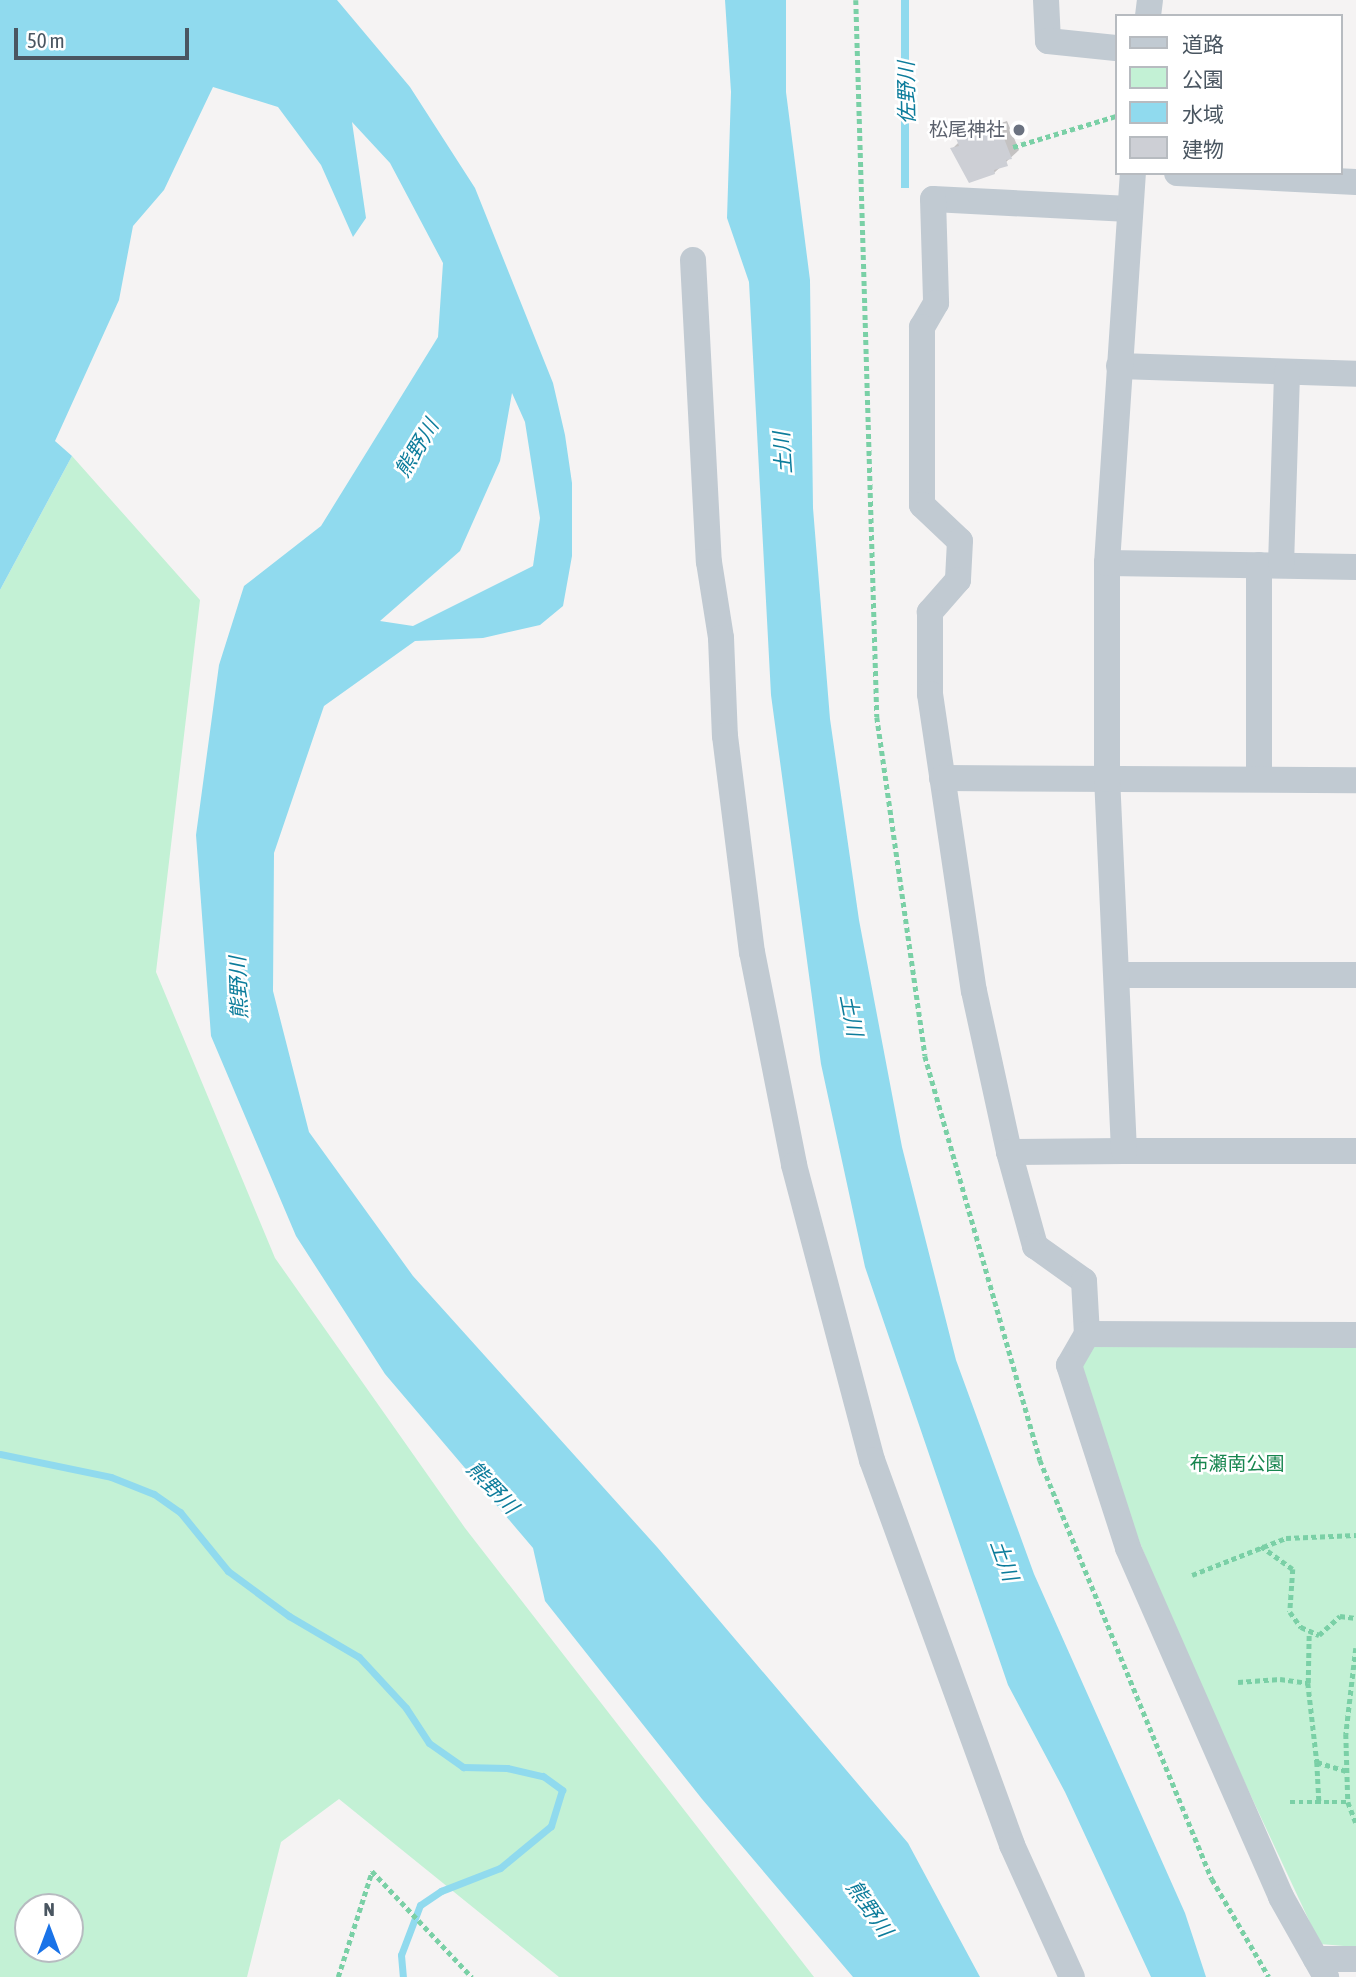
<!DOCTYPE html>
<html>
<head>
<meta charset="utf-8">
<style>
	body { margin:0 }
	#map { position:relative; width:1356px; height:1977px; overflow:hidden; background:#f5f3f3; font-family:"Asap Condensed","Noto Sans JP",sans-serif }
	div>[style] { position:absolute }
	.green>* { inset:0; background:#c3f1d5 }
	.water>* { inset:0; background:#90daee; transform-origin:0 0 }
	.shadow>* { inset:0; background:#0003 }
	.stream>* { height:7px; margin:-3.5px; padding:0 3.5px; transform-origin:3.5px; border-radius:3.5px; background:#90daee }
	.building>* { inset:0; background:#cdcfd5 }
	.path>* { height:4.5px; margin-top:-2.25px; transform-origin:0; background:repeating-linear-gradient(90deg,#7ad0a6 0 5px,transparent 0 8.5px) }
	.minor>* { height:26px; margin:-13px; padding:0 13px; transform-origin:13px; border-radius:13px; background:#c1cad2 }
	.dots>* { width:19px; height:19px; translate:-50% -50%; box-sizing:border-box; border:4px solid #fff; border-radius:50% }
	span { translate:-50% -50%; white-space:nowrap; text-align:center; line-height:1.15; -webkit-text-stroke:5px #fff; paint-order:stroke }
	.worship-label { font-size:19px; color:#5b616d }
	.right { translate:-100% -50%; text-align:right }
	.park-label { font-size:19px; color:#17864f }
	.water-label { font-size:21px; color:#0c7c9b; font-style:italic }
	.legend { position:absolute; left:1115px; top:14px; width:228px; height:161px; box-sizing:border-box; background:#fff; border:2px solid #b7bbc0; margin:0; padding:9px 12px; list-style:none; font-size:21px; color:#4a5661 }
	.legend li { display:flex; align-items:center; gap:14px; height:35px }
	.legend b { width:35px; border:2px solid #b7bbc0 }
	.north { position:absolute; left:14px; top:1893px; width:70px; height:70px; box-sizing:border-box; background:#fff; border:2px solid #b7bbc0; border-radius:50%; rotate:0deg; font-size:19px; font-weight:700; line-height:28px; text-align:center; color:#4a5661 }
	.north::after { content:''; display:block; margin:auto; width:24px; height:32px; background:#1a73e8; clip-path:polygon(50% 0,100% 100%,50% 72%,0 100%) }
	.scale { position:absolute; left:14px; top:28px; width:175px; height:32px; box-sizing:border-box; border:4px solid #4a5661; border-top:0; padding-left:9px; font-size:21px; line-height:24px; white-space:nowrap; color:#4a5661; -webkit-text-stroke:5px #fff; paint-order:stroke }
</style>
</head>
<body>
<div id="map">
	<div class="green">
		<div style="clip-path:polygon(evenodd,72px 456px,200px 600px,156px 972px,275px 1258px,465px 1528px,814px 1977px,559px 1977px,339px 1799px,281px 1842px,247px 1977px,0 1977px,0 590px,72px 456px,28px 1907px,70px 1907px,70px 1949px,28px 1949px,28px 1907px)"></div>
		<div style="clip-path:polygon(1098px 1342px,1356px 1344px,1356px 1947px,1320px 1944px,1188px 1661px,1121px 1496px,1078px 1366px)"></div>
	</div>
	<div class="water">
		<div style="clip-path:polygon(evenodd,0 0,337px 0,410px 87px,475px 188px,553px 383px,565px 435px,572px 483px,572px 556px,563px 606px,540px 625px,483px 638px,415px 641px,324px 706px,274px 853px,273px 991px,309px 1132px,413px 1276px,657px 1547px,908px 1843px,980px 1977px,853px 1977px,702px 1799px,545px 1601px,533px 1548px,385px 1374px,296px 1236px,211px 1036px,196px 835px,219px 665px,244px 586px,321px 526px,438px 337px,443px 263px,390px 163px,352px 122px,366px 218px,353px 237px,321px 165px,278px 107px,213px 87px,164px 190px,133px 226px,119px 300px,55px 441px,72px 456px,0 590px,0 0,512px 393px,525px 422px,540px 518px,533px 566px,413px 626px,380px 621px,460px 551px,500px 461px,512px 393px)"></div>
		<div style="clip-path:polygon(725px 0,786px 0,786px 92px,810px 280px,813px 508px,830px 719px,859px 920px,902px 1147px,956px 1360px,1034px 1574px,1185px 1913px,1206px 1977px,1151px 1977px,1065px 1792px,1008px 1685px,865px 1267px,821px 1064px,771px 695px,749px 282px,727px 218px,731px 92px)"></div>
		<div style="left:901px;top:0;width:8px;height:188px"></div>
	</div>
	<div class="shadow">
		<div style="clip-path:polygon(1007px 121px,1019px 150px,994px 173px,953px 148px,959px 142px,956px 133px,963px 126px,973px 124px,977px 131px)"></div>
	</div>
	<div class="stream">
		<div style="left:0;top:1454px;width:113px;rotate:11.7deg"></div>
		<div style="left:111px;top:1477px;width:46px;rotate:21.6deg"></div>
		<div style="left:154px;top:1494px;width:32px;rotate:35deg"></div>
		<div style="left:180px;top:1512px;width:76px;rotate:50.9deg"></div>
		<div style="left:228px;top:1571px;width:76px;rotate:36.4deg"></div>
		<div style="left:289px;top:1616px;width:81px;rotate:30.4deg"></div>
		<div style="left:359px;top:1657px;width:69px;rotate:47.3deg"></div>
		<div style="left:406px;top:1708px;width:42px;rotate:56.7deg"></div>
		<div style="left:429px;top:1743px;width:42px;rotate:35.2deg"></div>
		<div style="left:463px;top:1767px;width:44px;rotate:1.3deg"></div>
		<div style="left:507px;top:1768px;width:37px;rotate:13deg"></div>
		<div style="left:543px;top:1776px;width:24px;rotate:36deg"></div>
		<div style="left:562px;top:1790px;width:38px;rotate:107deg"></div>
		<div style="left:551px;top:1826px;width:66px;rotate:140.5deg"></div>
		<div style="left:500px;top:1868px;width:63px;rotate:158.7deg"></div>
		<div style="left:441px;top:1891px;width:25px;rotate:146deg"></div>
		<div style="left:420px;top:1905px;width:53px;rotate:110.8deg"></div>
		<div style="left:401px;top:1955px;width:22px;rotate:85deg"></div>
	</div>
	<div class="building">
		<div style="clip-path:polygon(1000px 128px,1012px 159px,1006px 160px,1008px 166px,994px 170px,995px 174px,969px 183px,950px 148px,959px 146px,954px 133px,965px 131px,969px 138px)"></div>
	</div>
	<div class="path">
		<div style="left:856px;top:0;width:717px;rotate:88.32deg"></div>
		<div style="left:877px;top:717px;width:342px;rotate:81.9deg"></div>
		<div style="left:925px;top:1056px;width:420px;rotate:74.1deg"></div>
		<div style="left:1040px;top:1460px;width:453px;rotate:67.7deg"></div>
		<div style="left:1212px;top:1879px;width:113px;rotate:59.8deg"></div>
		<div style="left:1013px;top:147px;width:108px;rotate:-16.8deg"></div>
		<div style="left:1261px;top:1546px;width:39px;rotate:36deg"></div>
		<div style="left:1293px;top:1569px;width:43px;rotate:94deg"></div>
		<div style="left:1290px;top:1612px;width:19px;rotate:54deg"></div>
		<div style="left:1301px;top:1627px;width:20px;rotate:24deg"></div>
		<div style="left:1319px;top:1635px;width:28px;rotate:-42deg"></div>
		<div style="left:1340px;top:1616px;width:16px;rotate:7deg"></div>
		<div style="left:1192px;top:1575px;width:101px;rotate:-21.5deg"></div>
		<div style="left:1286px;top:1538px;width:70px;rotate:-2.5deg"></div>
		<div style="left:1356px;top:1648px;width:87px;rotate:96.6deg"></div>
		<div style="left:1346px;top:1734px;width:68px;rotate:88.3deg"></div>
		<div style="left:1348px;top:1802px;width:22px;rotate:69deg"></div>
		<div style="left:1238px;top:1682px;width:42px;rotate:-4.1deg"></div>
		<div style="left:1280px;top:1679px;width:28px;rotate:8deg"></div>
		<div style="left:1308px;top:1683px;width:80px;rotate:83.5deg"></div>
		<div style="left:1317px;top:1762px;width:31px;rotate:17deg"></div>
		<div style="left:1308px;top:1683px;width:50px;rotate:-88.9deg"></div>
		<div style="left:1317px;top:1762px;width:39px;rotate:87deg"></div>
		<div style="left:1290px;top:1802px;width:58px"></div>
		<div style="left:338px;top:1977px;width:111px;rotate:-72.2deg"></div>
		<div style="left:372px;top:1871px;width:146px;rotate:46.7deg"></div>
	</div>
	<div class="minor">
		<div style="left:1046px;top:0;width:41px;rotate:87.2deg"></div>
		<div style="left:1048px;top:41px;width:68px;rotate:5.9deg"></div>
		<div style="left:1148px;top:16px;width:16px;rotate:-83deg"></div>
		<div style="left:1177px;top:173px;width:179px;rotate:2.9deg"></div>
		<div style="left:1129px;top:209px;width:196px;rotate:-177.1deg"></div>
		<div style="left:933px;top:199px;width:104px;rotate:88.3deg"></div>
		<div style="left:936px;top:303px;width:28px;rotate:120deg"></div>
		<div style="left:922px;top:327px;width:178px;rotate:90deg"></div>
		<div style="left:922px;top:505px;width:52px;rotate:43.5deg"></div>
		<div style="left:960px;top:541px;width:39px;rotate:93deg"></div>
		<div style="left:958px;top:580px;width:43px;rotate:131.2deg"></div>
		<div style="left:930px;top:612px;width:82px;rotate:90deg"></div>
		<div style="left:930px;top:694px;width:300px;rotate:81.6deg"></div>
		<div style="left:974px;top:991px;width:165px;rotate:77.7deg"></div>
		<div style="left:1009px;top:1152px;width:98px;rotate:74.5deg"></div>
		<div style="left:1035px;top:1246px;width:60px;rotate:35.5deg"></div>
		<div style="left:1084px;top:1281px;width:53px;rotate:86.8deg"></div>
		<div style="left:1087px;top:1334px;width:36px;rotate:120deg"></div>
		<div style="left:1069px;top:1365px;width:192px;rotate:72.1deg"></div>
		<div style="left:1128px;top:1548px;width:381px;rotate:66.3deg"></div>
		<div style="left:1281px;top:1897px;width:92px;rotate:60.6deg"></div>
		<div style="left:693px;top:260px;width:302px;rotate:87deg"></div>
		<div style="left:709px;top:562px;width:77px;rotate:81deg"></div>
		<div style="left:721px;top:638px;width:98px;rotate:87.7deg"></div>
		<div style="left:725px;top:736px;width:218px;rotate:82.9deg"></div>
		<div style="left:752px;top:952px;width:217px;rotate:78.8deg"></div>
		<div style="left:794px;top:1165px;width:305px;rotate:75.2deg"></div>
		<div style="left:872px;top:1460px;width:410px;rotate:70deg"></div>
		<div style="left:1012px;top:1845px;width:145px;rotate:65.6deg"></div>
		<div style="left:1119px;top:366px;width:237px;rotate:1.9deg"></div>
		<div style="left:1107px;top:563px;width:249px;rotate:0.9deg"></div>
		<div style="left:1259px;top:565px;width:214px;rotate:90deg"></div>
		<div style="left:1281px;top:565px;width:193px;rotate:-88.2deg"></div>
		<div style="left:942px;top:778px;width:414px;rotate:0.3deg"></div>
		<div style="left:1118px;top:975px;width:238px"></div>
		<div style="left:1124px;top:1151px;width:232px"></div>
		<div style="left:1009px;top:1152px;width:115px;rotate:-0.5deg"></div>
		<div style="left:1124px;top:1151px;width:372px;rotate:-92.6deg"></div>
		<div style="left:1107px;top:779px;width:216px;rotate:-90deg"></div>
		<div style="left:1107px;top:563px;width:391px;rotate:-86.2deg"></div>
		<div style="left:1087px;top:1334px;width:269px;rotate:0.2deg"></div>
		<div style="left:1316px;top:1959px;width:40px"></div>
	</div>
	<div class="dots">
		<div style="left:1019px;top:130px;background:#6b7280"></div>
	</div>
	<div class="worship-label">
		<span class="right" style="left:1005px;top:130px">松尾神社</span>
	</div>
	<div class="park-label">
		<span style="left:1237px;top:1464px">布瀬南公園</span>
	</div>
	<div class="water-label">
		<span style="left:906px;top:93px;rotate:-91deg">佐野川</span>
		<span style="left:416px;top:448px;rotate:-59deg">熊野川</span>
		<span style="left:782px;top:453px;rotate:-94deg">土川</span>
		<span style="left:238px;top:988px;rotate:-92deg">熊野川</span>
		<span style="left:852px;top:1015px;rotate:79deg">土川</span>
		<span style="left:493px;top:1487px;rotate:46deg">熊野川</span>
		<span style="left:1005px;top:1560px;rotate:70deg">土川</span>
		<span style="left:870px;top:1908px;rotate:55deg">熊野川</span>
	</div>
	<ul class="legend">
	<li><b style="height:9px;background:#c1cad2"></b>道路</li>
	<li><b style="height:19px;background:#c3f1d5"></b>公園</li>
	<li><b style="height:19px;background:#90daee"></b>水域</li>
	<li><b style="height:19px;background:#cdcfd5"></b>建物</li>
	</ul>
	<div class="north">N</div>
	<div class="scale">50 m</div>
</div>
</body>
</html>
